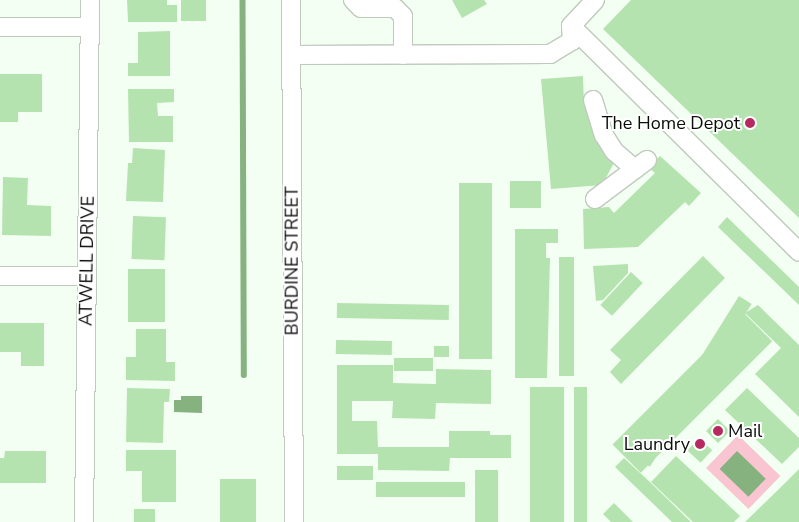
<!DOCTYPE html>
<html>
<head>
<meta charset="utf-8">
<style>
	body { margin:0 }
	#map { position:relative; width:799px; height:522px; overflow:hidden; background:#f3fff2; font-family:"Nunito Sans",sans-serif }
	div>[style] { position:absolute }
	.green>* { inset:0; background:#f8c5d0; transform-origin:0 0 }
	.water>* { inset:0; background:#86b280; transform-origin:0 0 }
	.stream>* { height:5.5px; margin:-2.75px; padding:0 2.75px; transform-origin:2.75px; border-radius:2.75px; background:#86b280 }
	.building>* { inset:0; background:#b5e3af; transform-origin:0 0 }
	.roads { filter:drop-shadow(1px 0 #bfcabd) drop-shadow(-1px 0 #bfcabd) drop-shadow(0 1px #bfcabd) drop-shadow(0 -1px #bfcabd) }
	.minor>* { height:18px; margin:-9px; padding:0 9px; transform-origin:9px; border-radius:9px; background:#fff }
	.dots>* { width:14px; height:14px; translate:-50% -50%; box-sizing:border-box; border:2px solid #fff; border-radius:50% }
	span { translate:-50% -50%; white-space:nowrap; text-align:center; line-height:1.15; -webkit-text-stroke:4px #fff; paint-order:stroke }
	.poi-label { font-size:18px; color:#090c08 }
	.right { translate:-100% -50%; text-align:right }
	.left { translate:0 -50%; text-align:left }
	.street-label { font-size:18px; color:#090c08 }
</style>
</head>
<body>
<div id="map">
	<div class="green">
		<div style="left:738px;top:435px;width:59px;height:46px;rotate:44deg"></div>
	</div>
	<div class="water">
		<div style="clip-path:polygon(181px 396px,202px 396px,202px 413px,174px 412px,174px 400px,181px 400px)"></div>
		<div style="left:737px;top:451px;width:40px;height:25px;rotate:44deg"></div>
	</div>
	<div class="stream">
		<div style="left:243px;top:0;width:375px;rotate:89.8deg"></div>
	</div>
	<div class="building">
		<div style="clip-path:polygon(127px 0,167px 0,167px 5px,177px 5px,177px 22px,128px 22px)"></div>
		<div style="left:181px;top:0;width:25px;height:21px"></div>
		<div style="clip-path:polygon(452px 0,484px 0,487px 4px,462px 18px)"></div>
		<div style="clip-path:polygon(631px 0,799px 0,799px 218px,603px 29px)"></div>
		<div style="clip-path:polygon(170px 31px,170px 76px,128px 76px,128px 63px,138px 63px,138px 32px)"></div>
		<div style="clip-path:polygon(0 74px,42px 74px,42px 112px,18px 112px,18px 122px,0 122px)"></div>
		<div style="clip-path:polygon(583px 76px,584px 105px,593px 133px,615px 161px,602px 185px,551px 189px,541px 79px)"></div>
		<div style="clip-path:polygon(128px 89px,174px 89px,174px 102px,157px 103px,158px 116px,173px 116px,173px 142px,129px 142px)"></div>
		<div style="clip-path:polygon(133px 148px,165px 150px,163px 202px,126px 201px,128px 163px,132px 163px)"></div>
		<div style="clip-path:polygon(660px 156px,701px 193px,689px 206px,685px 202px,638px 247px,584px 249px,583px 209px,609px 207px,614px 213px,655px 173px,648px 167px)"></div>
		<div style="clip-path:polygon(3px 177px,28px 178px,27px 205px,51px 206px,51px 236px,2px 235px)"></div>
		<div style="left:541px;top:181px;width:27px;height:31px;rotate:90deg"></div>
		<div style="left:459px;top:183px;width:33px;height:176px"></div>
		<div style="left:133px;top:216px;width:33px;height:43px;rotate:2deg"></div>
		<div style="clip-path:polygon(727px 217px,799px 287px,799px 305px,718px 227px)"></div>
		<div style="clip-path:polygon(515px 229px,558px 229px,558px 243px,546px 243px,546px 258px,550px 258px,547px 378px,515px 378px)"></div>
		<div style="clip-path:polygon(703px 256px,725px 278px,621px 384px,610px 372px,621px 360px,610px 350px)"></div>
		<div style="left:559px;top:257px;width:15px;height:119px"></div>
		<div style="clip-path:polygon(628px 264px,628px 273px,603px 300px,596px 301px,593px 266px)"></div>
		<div style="left:128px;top:269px;width:37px;height:53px"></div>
		<div style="left:631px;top:272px;width:16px;height:45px;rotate:43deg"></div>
		<div style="left:739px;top:296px;width:15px;height:192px;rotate:32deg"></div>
		<div style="left:337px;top:303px;width:112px;height:15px;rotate:1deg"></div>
		<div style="clip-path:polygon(758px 305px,799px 345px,799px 417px,755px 374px,781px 348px,745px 313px)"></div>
		<div style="left:744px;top:313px;width:40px;height:186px;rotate:45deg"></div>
		<div style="clip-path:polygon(0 323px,44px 323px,44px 366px,21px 366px,21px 352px,0 352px)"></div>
		<div style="clip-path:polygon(136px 329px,166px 329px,166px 362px,175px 362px,175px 381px,126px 380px,126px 357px,136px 357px)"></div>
		<div style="left:336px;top:340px;width:56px;height:14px;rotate:1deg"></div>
		<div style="left:434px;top:346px;width:15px;height:11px"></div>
		<div style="left:394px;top:358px;width:39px;height:13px"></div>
		<div style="clip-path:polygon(337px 365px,393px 365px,393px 383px,436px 384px,436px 369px,491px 370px,491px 404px,436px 403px,435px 419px,392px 418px,393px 401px,352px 401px,352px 421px,377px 421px,378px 447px,449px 447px,449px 431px,490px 431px,490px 435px,511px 435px,511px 458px,450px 458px,449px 471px,378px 470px,378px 454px,337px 454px)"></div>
		<div style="left:530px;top:387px;width:34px;height:135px"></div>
		<div style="left:574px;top:387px;width:13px;height:135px"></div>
		<div style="clip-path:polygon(127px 388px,170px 389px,169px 402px,164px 402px,163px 443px,126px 442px)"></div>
		<div style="clip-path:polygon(747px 388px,799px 438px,799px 447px,782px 464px,725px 410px)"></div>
		<div style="left:718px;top:419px;width:17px;height:17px;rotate:45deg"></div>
		<div style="left:699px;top:438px;width:18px;height:17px;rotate:43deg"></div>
		<div style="clip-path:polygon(126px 450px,176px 450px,176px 502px,142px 502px,142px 471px,126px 471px)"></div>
		<div style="clip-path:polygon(5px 451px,46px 451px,46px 483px,0 483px,0 458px,4px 458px)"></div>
		<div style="clip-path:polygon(676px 456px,740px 516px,734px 522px,693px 522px,651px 482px)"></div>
		<div style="clip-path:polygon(624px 458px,651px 483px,691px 522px,672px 522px,615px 467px)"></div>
		<div style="left:337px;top:466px;width:36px;height:14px"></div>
		<div style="clip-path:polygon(799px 469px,799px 522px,745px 522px,781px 487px)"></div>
		<div style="left:475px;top:470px;width:23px;height:52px"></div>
		<div style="left:220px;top:479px;width:36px;height:43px"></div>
		<div style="left:376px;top:482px;width:89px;height:15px"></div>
		<div style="clip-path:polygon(614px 503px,633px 522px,611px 522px,603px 514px)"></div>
		<div style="left:134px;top:509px;width:21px;height:13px"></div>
	</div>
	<div class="roads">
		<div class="minor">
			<div style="left:291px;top:0;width:522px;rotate:89.67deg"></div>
			<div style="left:353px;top:0;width:11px;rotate:45deg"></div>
			<div style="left:361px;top:8px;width:34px"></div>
			<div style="left:395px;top:8px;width:11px;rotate:45deg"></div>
			<div style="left:403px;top:16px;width:39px;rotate:90deg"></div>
			<div style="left:571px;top:26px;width:321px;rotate:44.7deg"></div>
			<div style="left:0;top:27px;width:90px"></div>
			<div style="left:291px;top:55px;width:259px;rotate:-0.2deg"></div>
			<div style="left:550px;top:54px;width:26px;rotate:-31deg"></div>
			<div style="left:572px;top:41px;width:15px;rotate:-94deg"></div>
			<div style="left:571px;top:26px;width:35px;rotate:-47deg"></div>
			<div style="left:593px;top:100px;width:37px;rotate:73deg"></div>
			<div style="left:604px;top:135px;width:19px;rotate:58deg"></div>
			<div style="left:614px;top:151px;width:28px;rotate:41deg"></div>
			<div style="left:595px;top:199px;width:65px;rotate:-36.9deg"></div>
			<div style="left:0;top:276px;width:87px"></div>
			<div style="left:84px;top:522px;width:522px;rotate:-89.34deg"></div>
		</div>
	</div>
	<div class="dots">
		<div style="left:750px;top:123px;background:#b72a5f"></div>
		<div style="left:718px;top:431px;background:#b72a5f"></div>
		<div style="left:700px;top:444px;background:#b72a5f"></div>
	</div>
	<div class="poi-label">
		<span class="right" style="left:740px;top:123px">The Home Depot</span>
		<span class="left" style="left:728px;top:431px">Mail</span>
		<span class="right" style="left:690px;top:444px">Laundry</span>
	</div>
	<div class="street-label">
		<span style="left:87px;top:261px;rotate:-89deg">ATWELL DRIVE</span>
		<span style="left:292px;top:261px;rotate:-90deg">BURDINE STREET</span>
	</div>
</div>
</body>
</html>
